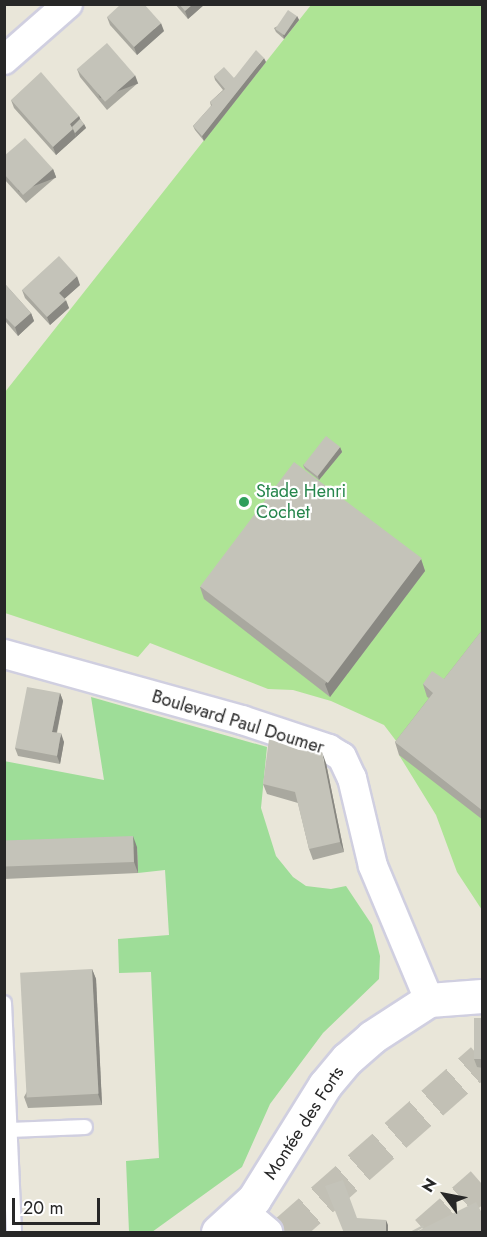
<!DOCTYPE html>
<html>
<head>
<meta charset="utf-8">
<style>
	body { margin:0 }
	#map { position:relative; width:487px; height:1237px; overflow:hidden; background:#e9e6d9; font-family:Jost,sans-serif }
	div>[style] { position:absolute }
	.green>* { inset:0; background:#9edd98 }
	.pitch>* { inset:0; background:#aee495 }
	.highway-tunnel>* { height:33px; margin-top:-16.5px; transform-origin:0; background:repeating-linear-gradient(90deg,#c2c0b5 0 33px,transparent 0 49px) }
	.roads { filter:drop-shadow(2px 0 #d0cfe0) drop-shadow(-2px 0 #d0cfe0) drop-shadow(0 2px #d0cfe0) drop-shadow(0 -2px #d0cfe0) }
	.lane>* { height:14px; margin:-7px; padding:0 7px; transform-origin:7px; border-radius:7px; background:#fff }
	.street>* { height:28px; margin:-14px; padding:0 14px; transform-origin:14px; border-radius:14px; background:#fff }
	.secondary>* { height:33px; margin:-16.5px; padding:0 16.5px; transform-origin:16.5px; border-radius:16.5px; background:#fff }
	.wall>* { inset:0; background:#a9a89f }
	.shaded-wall>* { inset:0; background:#898882; transform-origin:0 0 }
	.building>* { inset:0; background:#c4c3b9; transform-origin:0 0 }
	.dots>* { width:16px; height:16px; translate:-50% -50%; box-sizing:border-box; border:3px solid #fff; border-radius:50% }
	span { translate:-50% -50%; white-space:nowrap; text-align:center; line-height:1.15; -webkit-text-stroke:4.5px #fff; paint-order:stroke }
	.leisure-label { font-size:18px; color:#27864d }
	.left { translate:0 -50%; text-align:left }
	.street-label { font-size:18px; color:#272727 }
	.frame { position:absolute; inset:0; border:6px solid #272727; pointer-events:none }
	.north { position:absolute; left:415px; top:1165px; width:60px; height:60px; -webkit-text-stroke:4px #fff; paint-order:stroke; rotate:302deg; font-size:16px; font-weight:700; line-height:24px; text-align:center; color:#272727 }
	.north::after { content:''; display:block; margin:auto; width:21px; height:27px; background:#272727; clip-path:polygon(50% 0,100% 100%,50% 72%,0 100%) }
	.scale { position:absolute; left:12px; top:1198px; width:88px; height:27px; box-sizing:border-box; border:3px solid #272727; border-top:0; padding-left:8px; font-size:18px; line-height:21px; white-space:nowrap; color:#272727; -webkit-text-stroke:4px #fff; paint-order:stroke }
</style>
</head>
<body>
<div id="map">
	<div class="green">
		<div style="clip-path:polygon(91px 697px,267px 747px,261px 808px,276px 856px,293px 877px,306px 886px,331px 889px,346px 886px,372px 925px,380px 956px,379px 979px,323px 1033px,270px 1104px,242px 1167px,152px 1232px,129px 1232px,126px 1161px,159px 1158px,151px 972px,119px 973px,118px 939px,169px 935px,165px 870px,138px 873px,137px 848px,5px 853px,4px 761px,104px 780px)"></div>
	</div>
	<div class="pitch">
		<div style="clip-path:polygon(311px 5px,482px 5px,482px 910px,457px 872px,436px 815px,399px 755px,403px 750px,384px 725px,331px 701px,293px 690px,268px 689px,150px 643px,138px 657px,5px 613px,5px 392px)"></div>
	</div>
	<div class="highway-tunnel">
		<div style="left:285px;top:1232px;width:262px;rotate:-41.3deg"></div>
		<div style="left:426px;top:1232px;width:74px;rotate:-41.2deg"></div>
	</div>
	<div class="roads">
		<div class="lane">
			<div style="left:4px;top:1003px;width:229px;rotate:87.5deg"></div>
			<div style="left:10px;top:1130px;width:75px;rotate:-2.3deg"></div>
		</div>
		<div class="street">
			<div style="left:4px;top:60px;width:85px;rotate:-41.2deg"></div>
			<div style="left:4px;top:654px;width:247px;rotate:15.5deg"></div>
			<div style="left:242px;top:720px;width:92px;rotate:18.4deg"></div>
			<div style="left:329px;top:749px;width:15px;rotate:32deg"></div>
			<div style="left:342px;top:757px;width:23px;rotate:65deg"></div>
			<div style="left:352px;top:778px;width:90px;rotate:76.6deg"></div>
			<div style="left:373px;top:866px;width:145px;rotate:67.3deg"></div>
			<div style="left:243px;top:1211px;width:33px;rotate:40deg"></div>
		</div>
		<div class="secondary">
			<div style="left:218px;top:1232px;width:49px;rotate:-42.5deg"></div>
			<div style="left:254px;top:1199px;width:134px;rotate:-58.1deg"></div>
			<div style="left:325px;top:1085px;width:34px;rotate:-50deg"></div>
			<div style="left:347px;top:1059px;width:33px;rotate:-41deg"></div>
			<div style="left:372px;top:1037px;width:68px;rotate:-33deg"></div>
			<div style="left:429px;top:1000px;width:53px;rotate:-4.3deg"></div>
		</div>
	</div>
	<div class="wall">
		<div style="clip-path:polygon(175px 4px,205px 4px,188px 19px)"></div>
		<div style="clip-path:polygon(297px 16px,299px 20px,284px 39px,276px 32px,274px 28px)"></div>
		<div style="clip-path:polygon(107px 17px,164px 31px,137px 55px,110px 25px)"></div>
		<div style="clip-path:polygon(266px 62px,204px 141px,195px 130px,193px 126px,211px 106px,210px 102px,223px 90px,215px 80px,214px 76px,234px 78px)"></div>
		<div style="clip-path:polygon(77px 69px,138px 83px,107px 110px,80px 77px)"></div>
		<div style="clip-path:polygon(11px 100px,79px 116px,80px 119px,84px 124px,86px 128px,56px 155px,14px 108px)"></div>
		<div style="clip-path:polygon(4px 156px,53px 169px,56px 177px,26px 203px,4px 179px)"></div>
		<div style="clip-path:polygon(5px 284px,31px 313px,34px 321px,18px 336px,6px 322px,4px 323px)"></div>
		<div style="clip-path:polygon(80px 285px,64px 299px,69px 308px,50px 325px,25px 298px,22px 290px)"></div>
		<div style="clip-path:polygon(340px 447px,342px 452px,319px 480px,305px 469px,303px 465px)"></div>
		<div style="clip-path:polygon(421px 559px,425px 571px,330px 697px,204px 599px,200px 587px)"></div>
		<div style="clip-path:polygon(483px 629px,483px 820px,399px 755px,395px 742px,429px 698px,427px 697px,423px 684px,444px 679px)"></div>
		<div style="clip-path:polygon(60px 693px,63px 701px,57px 733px,64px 742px,60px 764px,18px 756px,15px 748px)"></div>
		<div style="clip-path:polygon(326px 763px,344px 852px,313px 860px,309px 849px,298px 803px,267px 794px,263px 784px)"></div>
		<div style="clip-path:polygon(4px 842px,137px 847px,138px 873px,4px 879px)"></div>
		<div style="clip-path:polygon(92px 969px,96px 979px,102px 1105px,28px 1108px,24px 1097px)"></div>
		<div style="clip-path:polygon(483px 1018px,483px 1068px,477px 1067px,474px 1059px)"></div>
	</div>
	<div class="shaded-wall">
		<div style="clip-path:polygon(193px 4px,205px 4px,188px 19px,185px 11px)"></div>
		<div style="clip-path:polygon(297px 16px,299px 20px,284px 39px,283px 34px)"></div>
		<div style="clip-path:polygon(161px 23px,164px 31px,137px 55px,134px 47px)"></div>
		<div style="clip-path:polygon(264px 58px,266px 62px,204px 141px,202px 136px)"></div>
		<div style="left:135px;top:75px;width:9px;height:41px;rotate:69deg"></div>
		<div style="clip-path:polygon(79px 116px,82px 124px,74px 131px,76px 137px,56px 155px,53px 147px,70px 124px)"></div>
		<div style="clip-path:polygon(84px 124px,86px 128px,76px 137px,75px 133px)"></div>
		<div style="left:53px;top:169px;width:9px;height:40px;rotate:69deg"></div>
		<div style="clip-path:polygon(77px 276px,80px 285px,62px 301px,59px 293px)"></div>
		<div style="clip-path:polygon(66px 300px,69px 308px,50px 325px,47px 317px)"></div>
		<div style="clip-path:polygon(31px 313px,34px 321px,18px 336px,15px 327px)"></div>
		<div style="clip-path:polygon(340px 447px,342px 452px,319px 480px,318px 476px)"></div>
		<div style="clip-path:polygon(421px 559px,425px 571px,330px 697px,325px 684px)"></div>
		<div style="clip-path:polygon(60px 693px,63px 701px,55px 740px,52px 732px)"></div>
		<div style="clip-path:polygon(61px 733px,64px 742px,60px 764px,57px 756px)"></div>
		<div style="clip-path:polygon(322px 752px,326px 763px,344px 852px,340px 842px)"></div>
		<div style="clip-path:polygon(133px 836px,137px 847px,138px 873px,134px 862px)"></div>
		<div style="clip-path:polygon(92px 969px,96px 979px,102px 1105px,98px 1094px)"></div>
		<div style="clip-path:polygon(386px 1220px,388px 1225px,388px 1233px,386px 1233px)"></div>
	</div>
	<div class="building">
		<div style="clip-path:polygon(121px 4px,144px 4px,161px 23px,134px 47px,107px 17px)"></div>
		<div style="clip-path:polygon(179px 4px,193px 4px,185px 11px)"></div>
		<div style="left:288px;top:10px;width:11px;height:23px;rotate:34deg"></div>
		<div style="left:107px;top:43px;width:43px;height:40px;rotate:49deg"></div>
		<div style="clip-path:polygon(256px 50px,264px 58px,202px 136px,193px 126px,212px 105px,210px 102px,225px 89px,214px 76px,224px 67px,234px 78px)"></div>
		<div style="clip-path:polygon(41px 72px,79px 116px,70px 124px,73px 129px,53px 147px,11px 100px)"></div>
		<div style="clip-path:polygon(80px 119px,84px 124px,75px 133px,72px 127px)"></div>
		<div style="clip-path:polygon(25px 138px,53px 169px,23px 195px,4px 174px,4px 156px)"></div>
		<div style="clip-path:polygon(59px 256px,77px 276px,59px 293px,66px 300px,47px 317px,22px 290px)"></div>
		<div style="clip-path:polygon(5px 284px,31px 313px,15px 327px,4px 316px)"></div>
		<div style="left:326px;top:436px;width:18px;height:37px;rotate:38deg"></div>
		<div style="left:294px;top:462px;width:160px;height:156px;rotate:37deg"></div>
		<div style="clip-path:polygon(483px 629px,483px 811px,395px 742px,433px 693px,423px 684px,432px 671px,444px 679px)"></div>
		<div style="clip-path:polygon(27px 687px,60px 693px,52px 732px,61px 733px,57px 756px,15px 748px)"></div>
		<div style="clip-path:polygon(269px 739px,299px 750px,322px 752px,340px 842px,309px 849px,295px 792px,263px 784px)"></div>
		<div style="left:133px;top:836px;width:26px;height:129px;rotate:88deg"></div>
		<div style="left:92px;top:969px;width:125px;height:72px;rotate:87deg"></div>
		<div style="left:474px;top:1018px;width:9px;height:41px"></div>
		<div style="clip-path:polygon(343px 1180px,357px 1218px,386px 1220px,386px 1233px,344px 1233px,325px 1186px)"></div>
		<div style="clip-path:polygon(476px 1202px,483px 1215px,483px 1233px,414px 1233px)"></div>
		<div style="clip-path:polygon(423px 1225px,424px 1227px,414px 1233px,408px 1233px)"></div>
	</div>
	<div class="dots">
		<div style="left:244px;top:502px;background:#2e9e5b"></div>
	</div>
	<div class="leisure-label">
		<span class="left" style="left:256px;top:502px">Stade Henri<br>Cochet</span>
	</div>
	<div class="street-label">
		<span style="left:238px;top:722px;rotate:17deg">Boulevard Paul Doumer</span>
		<span style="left:304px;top:1123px;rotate:-57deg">Montée des Forts</span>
	</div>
	<div class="frame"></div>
	<div class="north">N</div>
	<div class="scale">20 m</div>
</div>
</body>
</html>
